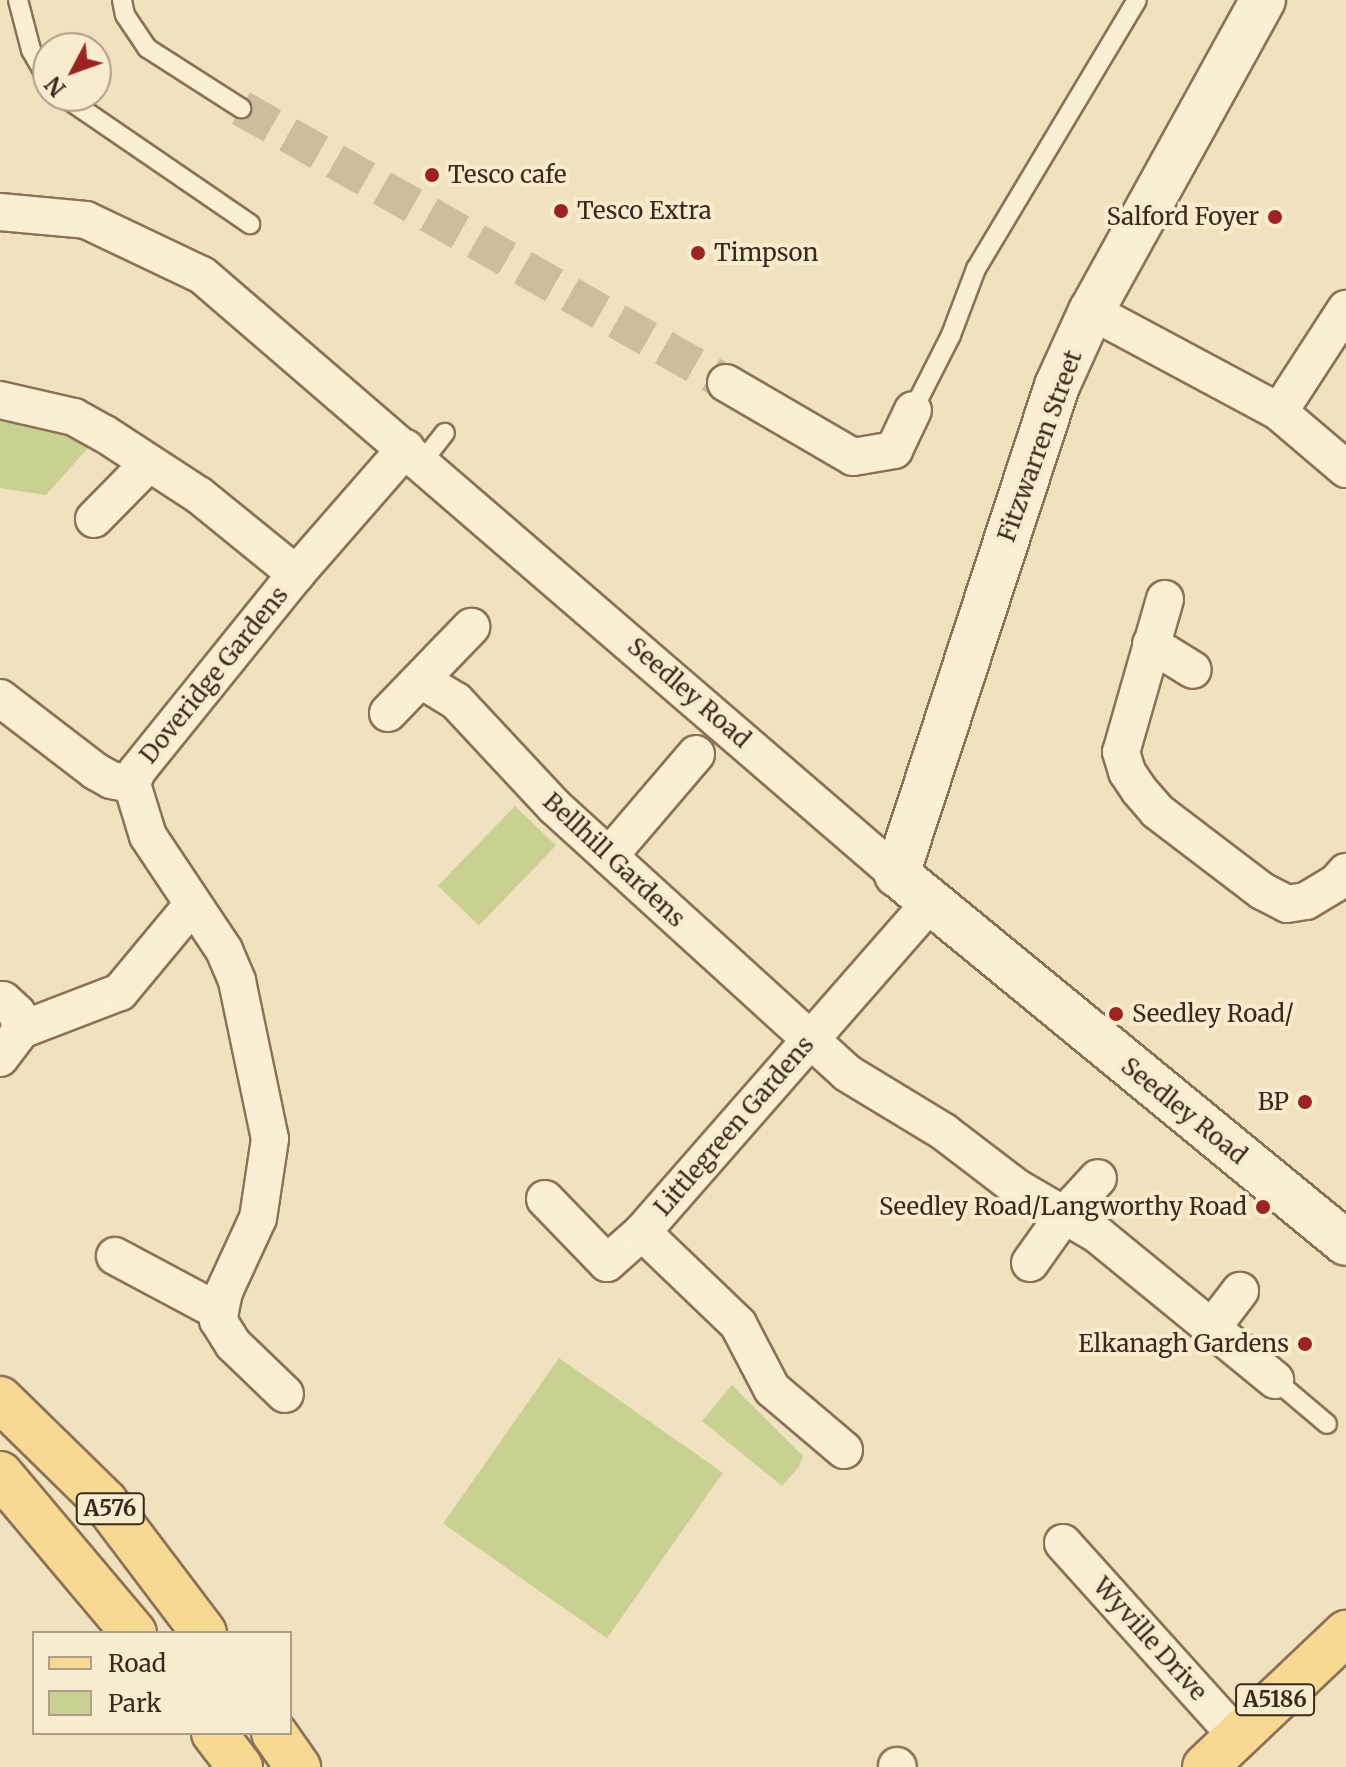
<!DOCTYPE html>
<html>
<head>
<meta charset="utf-8">
<style>
	body { margin:0 }
	#map { position:relative; width:1346px; height:1767px; overflow:hidden; background:#f1e2bf; font-family:Merriweather,serif }
	div>[style] { position:absolute }
	.green>* { inset:0; background:#c8d092; transform-origin:0 0 }
	.minor-tunnel>* { height:36px; margin-top:-18px; transform-origin:0; background:repeating-linear-gradient(90deg,#ccbd9e 0 36px,transparent 0 54px) }
	.roads { filter:drop-shadow(2px 0 #8b7256) drop-shadow(-2px 0 #8b7256) drop-shadow(0 2px #8b7256) drop-shadow(0 -2px #8b7256) }
	.service>* { height:18px; margin:-9px; padding:0 9px; transform-origin:9px; border-radius:9px; background:#fbefd3 }
	.minor>* { height:36px; margin:-18px; padding:0 18px; transform-origin:18px; border-radius:18px; background:#fbefd3 }
	.tertiary>* { height:44px; margin:-22px; padding:0 22px; transform-origin:22px; border-radius:22px; background:#fbefd3 }
	.primary>* { height:44px; margin:-22px; padding:0 22px; transform-origin:22px; border-radius:22px; background:#f8d994 }
	.dots>* { width:22px; height:22px; translate:-50% -50%; box-sizing:border-box; border:4px solid #f8eccf; border-radius:50% }
	span { translate:-50% -50%; white-space:nowrap; text-align:center; line-height:1.15; -webkit-text-stroke:8px #f8eccf; paint-order:stroke }
	.shield-label span { padding:2px 6px; background:#f8eccf; border:2px solid; border-radius:6px; -webkit-text-stroke-width:0 }
	.shield-label { font-size:22px; color:#3a2a1c; font-weight:700 }
	.poi-label { font-size:24px; color:#3a2a1c }
	.left { translate:0 -50%; text-align:left }
	.right { translate:-100% -50%; text-align:right }
	.street-label { font-size:24px; color:#3a2a1c }
	.legend { position:absolute; left:32px; top:1631px; width:260px; height:104px; box-sizing:border-box; background:#f8eccf; border:2px solid #ac9e87; margin:0; padding:10px 14px; list-style:none; font-size:24px; color:#3a2a1c }
	.legend li { display:flex; align-items:center; gap:16px; height:40px }
	.legend b { width:40px; border:2px solid #ac9e87 }
	.north { position:absolute; left:32px; top:32px; width:80px; height:80px; box-sizing:border-box; background:#f8eccf; border:2px solid #ac9e87; border-radius:50%; rotate:229deg; font-size:22px; font-weight:700; line-height:32px; text-align:center; color:#3a2a1c }
	.north::after { content:''; display:block; margin:auto; width:28px; height:36px; background:#9f2222; clip-path:polygon(50% 0,100% 100%,50% 72%,0 100%) }
</style>
</head>
<body>
<div id="map">
	<div class="green">
		<div style="clip-path:polygon(0 411px,63px 430px,89px 447px,46px 495px,0 488px)"></div>
		<div style="left:515px;top:806px;width:57px;height:111px;rotate:44deg"></div>
		<div style="left:559px;top:1358px;width:200px;height:202px;rotate:35deg"></div>
		<div style="clip-path:polygon(732px 1385px,803px 1456px,799px 1467px,782px 1486px,702px 1421px)"></div>
	</div>
	<div class="minor-tunnel">
		<div style="left:241px;top:108px;width:558px;rotate:29.55deg"></div>
	</div>
	<div class="roads">
		<div class="service">
			<div style="left:18px;top:0;width:52px;rotate:75.4deg"></div>
			<div style="left:31px;top:50px;width:34px;rotate:60deg"></div>
			<div style="left:122px;top:0;width:15px;rotate:79deg"></div>
			<div style="left:125px;top:15px;width:40px;rotate:56deg"></div>
			<div style="left:147px;top:48px;width:112px;rotate:32.6deg"></div>
			<div style="left:63px;top:96px;width:227px;rotate:34.4deg"></div>
			<div style="left:913px;top:410px;width:84px;rotate:-63.1deg"></div>
			<div style="left:951px;top:335px;width:71px;rotate:-69.3deg"></div>
			<div style="left:976px;top:269px;width:313px;rotate:-59.1deg"></div>
			<div style="left:422px;top:462px;width:37px;rotate:-52deg"></div>
			<div style="left:1275px;top:1380px;width:68px;rotate:40.2deg"></div>
		</div>
		<div class="minor">
			<div style="left:0;top:212px;width:86px;rotate:5.3deg"></div>
			<div style="left:86px;top:220px;width:128px;rotate:25.4deg"></div>
			<div style="left:202px;top:275px;width:918px;rotate:40.76deg"></div>
			<div style="left:1091px;top:311px;width:213px;rotate:28.2deg"></div>
			<div style="left:1279px;top:412px;width:88px;rotate:40.4deg"></div>
			<div style="left:726px;top:383px;width:147px;rotate:30.2deg"></div>
			<div style="left:853px;top:457px;width:42px;rotate:-9.7deg"></div>
			<div style="left:894px;top:450px;width:44px;rotate:-64.6deg"></div>
			<div style="left:0;top:400px;width:76px;rotate:12.9deg"></div>
			<div style="left:74px;top:417px;width:35px;rotate:29deg"></div>
			<div style="left:105px;top:434px;width:113px;rotate:33.1deg"></div>
			<div style="left:200px;top:496px;width:124px;rotate:39.1deg"></div>
			<div style="left:1279px;top:412px;width:123px;rotate:-57deg"></div>
			<div style="left:94px;top:519px;width:77px;rotate:-45.5deg"></div>
			<div style="left:1165px;top:599px;width:159px;rotate:106deg"></div>
			<div style="left:1121px;top:752px;width:21px;rotate:73deg"></div>
			<div style="left:1127px;top:772px;width:22px;rotate:56deg"></div>
			<div style="left:1139px;top:790px;width:28px;rotate:49deg"></div>
			<div style="left:1157px;top:811px;width:132px;rotate:37.3deg"></div>
			<div style="left:1262px;top:891px;width:28px;rotate:27deg"></div>
			<div style="left:1287px;top:904px;width:19px;rotate:-9deg"></div>
			<div style="left:1306px;top:901px;width:35px;rotate:-31deg"></div>
			<div style="left:1336px;top:883px;width:15px;rotate:-48deg"></div>
			<div style="left:1151px;top:644px;width:49px;rotate:31.8deg"></div>
			<div style="left:421px;top:680px;width:41px;rotate:31deg"></div>
			<div style="left:456px;top:701px;width:145px;rotate:47deg"></div>
			<div style="left:555px;top:807px;width:395px;rotate:42.3deg"></div>
			<div style="left:847px;top:1073px;width:114px;rotate:31.3deg"></div>
			<div style="left:944px;top:1132px;width:91px;rotate:37.4deg"></div>
			<div style="left:1016px;top:1187px;width:95px;rotate:30.3deg"></div>
			<div style="left:1098px;top:1235px;width:229px;rotate:39.3deg"></div>
			<div style="left:0;top:698px;width:120px;rotate:37.5deg"></div>
			<div style="left:95px;top:771px;width:18px;rotate:29deg"></div>
			<div style="left:111px;top:780px;width:21px;rotate:11deg"></div>
			<div style="left:132px;top:784px;width:14px;rotate:-69deg"></div>
			<div style="left:137px;top:771px;width:253px;rotate:-51.1deg"></div>
			<div style="left:296px;top:574px;width:167px;rotate:-48.9deg"></div>
			<div style="left:388px;top:713px;width:120px;rotate:-46deg"></div>
			<div style="left:132px;top:784px;width:54px;rotate:72.9deg"></div>
			<div style="left:148px;top:836px;width:137px;rotate:56.3deg"></div>
			<div style="left:224px;top:950px;width:34px;rotate:67deg"></div>
			<div style="left:237px;top:981px;width:161px;rotate:78.2deg"></div>
			<div style="left:270px;top:1139px;width:80px;rotate:98.6deg"></div>
			<div style="left:258px;top:1218px;width:81px;rotate:114.7deg"></div>
			<div style="left:224px;top:1292px;width:29px;rotate:102deg"></div>
			<div style="left:218px;top:1320px;width:28px;rotate:58deg"></div>
			<div style="left:233px;top:1344px;width:72px;rotate:43.9deg"></div>
			<div style="left:609px;top:856px;width:134px;rotate:-49.5deg"></div>
			<div style="left:3px;top:1000px;width:19px;rotate:43deg"></div>
			<div style="left:17px;top:1013px;width:17px;rotate:77deg"></div>
			<div style="left:0;top:1058px;width:35px;rotate:-53deg"></div>
			<div style="left:21px;top:1030px;width:106px;rotate:-21deg"></div>
			<div style="left:120px;top:992px;width:114px;rotate:-50.3deg"></div>
			<div style="left:545px;top:1199px;width:89px;rotate:45.9deg"></div>
			<div style="left:607px;top:1263px;width:47px;rotate:-41.5deg"></div>
			<div style="left:115px;top:1256px;width:119px;rotate:28.1deg"></div>
			<div style="left:1030px;top:1263px;width:59px;rotate:-54.7deg"></div>
			<div style="left:1064px;top:1215px;width:50px;rotate:-47.4deg"></div>
			<div style="left:1211px;top:1329px;width:48px;rotate:-52.7deg"></div>
			<div style="left:844px;top:1450px;width:94px;rotate:-139.7deg"></div>
			<div style="left:772px;top:1389px;width:73px;rotate:-117.6deg"></div>
			<div style="left:738px;top:1324px;width:133px;rotate:-136.2deg"></div>
			<div style="left:642px;top:1232px;width:437px;rotate:-48.8deg"></div>
			<div style="left:1063px;top:1543px;width:260px;rotate:48deg"></div>
			<div style="left:897px;top:1766px;width:1px;rotate:45deg"></div>
		</div>
		<div class="tertiary">
			<div style="left:1263px;top:0;width:355px;rotate:118.9deg"></div>
			<div style="left:1091px;top:311px;width:82px;rotate:114.4deg"></div>
			<div style="left:1057px;top:386px;width:514px;rotate:108.15deg"></div>
			<div style="left:897px;top:874px;width:581px;rotate:39.41deg"></div>
		</div>
		<div class="primary">
			<div style="left:0;top:1399px;width:147px;rotate:44.4deg"></div>
			<div style="left:105px;top:1502px;width:164px;rotate:52.9deg"></div>
			<div style="left:0;top:1474px;width:208px;rotate:49.9deg"></div>
			<div style="left:214px;top:1733px;width:43px;rotate:52.6deg"></div>
			<div style="left:274px;top:1733px;width:42px;rotate:54.8deg"></div>
			<div style="left:1205px;top:1767px;width:195px;rotate:-43.5deg"></div>
		</div>
	</div>
	<div class="dots">
		<div style="left:432px;top:175px;background:#9f2222"></div>
		<div style="left:561px;top:211px;background:#9f2222"></div>
		<div style="left:1275px;top:217px;background:#9f2222"></div>
		<div style="left:698px;top:253px;background:#9f2222"></div>
		<div style="left:1116px;top:1014px;background:#9f2222"></div>
		<div style="left:1305px;top:1102px;background:#9f2222"></div>
		<div style="left:1263px;top:1207px;background:#9f2222"></div>
		<div style="left:1305px;top:1344px;background:#9f2222"></div>
	</div>
	<div class="shield-label">
		<span style="left:110px;top:1509px">A576</span>
		<span style="left:1275px;top:1700px">A5186</span>
	</div>
	<div class="poi-label">
		<span class="left" style="left:448px;top:175px">Tesco cafe</span>
		<span class="left" style="left:577px;top:211px">Tesco Extra</span>
		<span class="right" style="left:1259px;top:217px">Salford Foyer</span>
		<span class="left" style="left:714px;top:253px">Timpson</span>
		<span class="left" style="left:1132px;top:1014px">Seedley Road/</span>
		<span class="right" style="left:1289px;top:1102px">BP</span>
		<span class="right" style="left:1247px;top:1207px">Seedley Road/Langworthy Road</span>
		<span class="right" style="left:1289px;top:1344px">Elkanagh Gardens</span>
	</div>
	<div class="street-label">
		<span style="left:1040px;top:446px;rotate:-70deg">Fitzwarren Street</span>
		<span style="left:214px;top:675px;rotate:-51deg">Doveridge Gardens</span>
		<span style="left:689px;top:693px;rotate:41deg">Seedley Road</span>
		<span style="left:614px;top:860px;rotate:43deg">Bellhill Gardens</span>
		<span style="left:1184px;top:1111px;rotate:39deg">Seedley Road</span>
		<span style="left:734px;top:1126px;rotate:-49deg">Littlegreen Gardens</span>
		<span style="left:1150px;top:1639px;rotate:48deg">Wyville Drive</span>
	</div>
	<ul class="legend">
	<li><b style="height:10px;background:#f8d994"></b>Road</li>
	<li><b style="height:22px;background:#c8d092"></b>Park</li>
	</ul>
	<div class="north">N</div>
</div>
</body>
</html>
